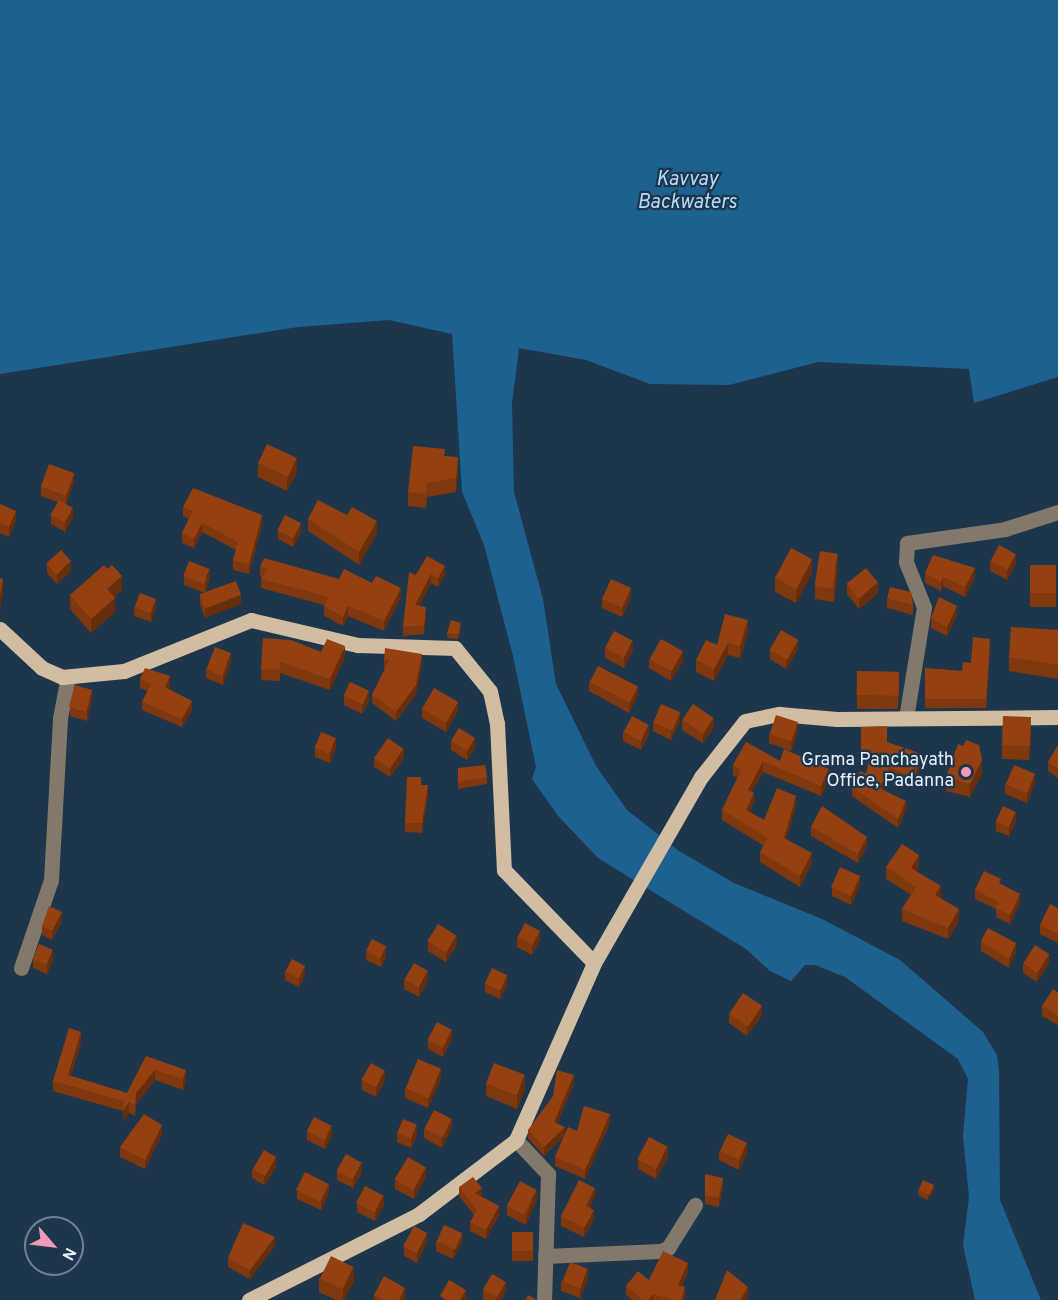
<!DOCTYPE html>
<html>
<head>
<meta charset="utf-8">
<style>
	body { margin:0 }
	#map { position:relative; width:1058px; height:1300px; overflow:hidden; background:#1e364c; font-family:Overpass,sans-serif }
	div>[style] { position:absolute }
	.water>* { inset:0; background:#1d6191 }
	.minor>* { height:15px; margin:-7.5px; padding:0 7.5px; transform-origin:7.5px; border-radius:7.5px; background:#82796c }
	.major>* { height:15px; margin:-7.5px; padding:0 7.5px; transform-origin:7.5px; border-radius:7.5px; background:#d0bda2 }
	.wall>* { inset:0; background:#7f370e; transform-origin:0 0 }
	.shaded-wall>* { inset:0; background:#682d0b }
	.building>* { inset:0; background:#944010; transform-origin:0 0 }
	.dots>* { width:16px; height:16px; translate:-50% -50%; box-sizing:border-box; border:3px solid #1e364c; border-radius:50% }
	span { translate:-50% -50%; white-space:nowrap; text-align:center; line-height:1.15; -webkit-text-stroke:4.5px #1e364c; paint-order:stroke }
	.poi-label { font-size:18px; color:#e5f1fc }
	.right { translate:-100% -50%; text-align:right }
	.water-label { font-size:20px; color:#b4dcfd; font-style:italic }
	.north { position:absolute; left:24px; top:1216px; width:60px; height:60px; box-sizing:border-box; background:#1e364c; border:2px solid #6e8192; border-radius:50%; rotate:118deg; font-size:16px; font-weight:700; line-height:24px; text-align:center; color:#e5f1fc }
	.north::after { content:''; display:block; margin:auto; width:21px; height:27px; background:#ef9ab8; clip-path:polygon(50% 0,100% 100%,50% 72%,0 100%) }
</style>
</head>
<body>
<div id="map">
	<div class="water">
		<div style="clip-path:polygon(0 0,1058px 0,1058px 377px,974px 403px,969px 369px,818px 362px,729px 385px,650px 384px,586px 360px,519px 348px,512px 403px,514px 492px,543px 599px,556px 684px,596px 766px,627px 810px,679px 851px,734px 883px,822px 919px,900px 960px,983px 1032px,997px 1055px,999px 1071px,1000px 1200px,1041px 1300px,975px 1300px,963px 1245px,969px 1197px,963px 1136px,968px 1079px,958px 1059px,845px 977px,815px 965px,805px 965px,791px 981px,770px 971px,746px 949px,598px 858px,559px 817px,532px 779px,536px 767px,513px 656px,484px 545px,462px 492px,452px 334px,389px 320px,298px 327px,0 374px)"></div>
	</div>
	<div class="minor">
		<div style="left:906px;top:718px;width:112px;rotate:-80.8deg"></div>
		<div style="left:924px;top:607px;width:48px;rotate:-111.8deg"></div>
		<div style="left:906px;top:562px;width:19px;rotate:-87deg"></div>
		<div style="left:907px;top:543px;width:99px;rotate:-8.1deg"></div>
		<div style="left:1005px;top:529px;width:56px;rotate:-17.8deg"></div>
		<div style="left:21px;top:968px;width:93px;rotate:-71.2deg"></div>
		<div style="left:51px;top:880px;width:162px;rotate:-86.8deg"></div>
		<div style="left:60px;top:718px;width:42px;rotate:-79deg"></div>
		<div style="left:516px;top:1140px;width:47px;rotate:46.7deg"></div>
		<div style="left:548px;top:1174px;width:126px;rotate:91.8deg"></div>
		<div style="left:545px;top:1256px;width:115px;rotate:-2.5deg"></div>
		<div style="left:660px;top:1251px;width:9px;rotate:-21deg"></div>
		<div style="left:668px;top:1248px;width:51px;rotate:-57.9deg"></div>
	</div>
	<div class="major">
		<div style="left:0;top:629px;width:57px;rotate:42.9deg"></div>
		<div style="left:42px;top:668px;width:22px;rotate:24deg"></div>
		<div style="left:62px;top:677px;width:62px;rotate:-5.5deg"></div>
		<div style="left:124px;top:671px;width:137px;rotate:-21.9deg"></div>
		<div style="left:251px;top:620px;width:110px;rotate:13.2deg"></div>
		<div style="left:358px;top:645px;width:97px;rotate:1.8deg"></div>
		<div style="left:455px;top:648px;width:55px;rotate:50.9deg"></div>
		<div style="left:490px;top:691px;width:33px;rotate:78deg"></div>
		<div style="left:497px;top:723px;width:147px;rotate:87.3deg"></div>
		<div style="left:504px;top:870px;width:129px;rotate:45.9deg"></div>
		<div style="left:249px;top:1300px;width:191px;rotate:-26.8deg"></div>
		<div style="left:419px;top:1214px;width:122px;rotate:-37.3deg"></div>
		<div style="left:516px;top:1140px;width:193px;rotate:-66.2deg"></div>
		<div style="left:594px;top:963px;width:215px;rotate:-60.1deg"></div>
		<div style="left:701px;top:777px;width:71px;rotate:-51.8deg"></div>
		<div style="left:745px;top:721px;width:35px;rotate:-12deg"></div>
		<div style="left:779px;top:714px;width:58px;rotate:4.9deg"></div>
		<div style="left:837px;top:719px;width:221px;rotate:-0.5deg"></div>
	</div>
	<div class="wall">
		<div style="clip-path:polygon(445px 456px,458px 471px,456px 492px,427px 497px,426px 508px,408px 506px,408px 492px)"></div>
		<div style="clip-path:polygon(258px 463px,297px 472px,287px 491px,258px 477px)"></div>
		<div style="clip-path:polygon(74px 482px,66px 504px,73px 517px,65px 532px,51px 524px,51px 515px,58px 502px,41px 496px,41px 487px)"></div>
		<div style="clip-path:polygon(0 504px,16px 520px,9px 537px,0 533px)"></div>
		<div style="clip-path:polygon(183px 507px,262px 525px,249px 574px,233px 570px,233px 560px,236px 550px,202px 532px,194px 548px,182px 543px,182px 533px,189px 519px,183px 516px)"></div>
		<div style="clip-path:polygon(347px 515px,377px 533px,359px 565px,308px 531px,308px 519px)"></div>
		<div style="clip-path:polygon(278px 530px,301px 532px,293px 547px,278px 539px)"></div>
		<div style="clip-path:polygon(427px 556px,445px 575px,438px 587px,431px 583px,419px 606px,426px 616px,424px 634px,403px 636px,403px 627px,416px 575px)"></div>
		<div style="clip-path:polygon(990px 561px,1016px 563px,1007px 580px,990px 571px)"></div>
		<div style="clip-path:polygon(47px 564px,71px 571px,57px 584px,47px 573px)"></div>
		<div style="left:1030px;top:565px;width:26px;height:42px"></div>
		<div style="clip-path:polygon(260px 567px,401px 597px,384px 631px,348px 616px,343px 626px,324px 616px,324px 605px,261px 588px,261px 579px,262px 577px,260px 576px)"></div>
		<div style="clip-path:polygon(838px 567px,834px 602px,815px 599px,815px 586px)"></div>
		<div style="clip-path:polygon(812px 573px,796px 603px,775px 592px,775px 578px)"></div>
		<div style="clip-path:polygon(925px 573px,975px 577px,965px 597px,943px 586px,941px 591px,925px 583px)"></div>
		<div style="clip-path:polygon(184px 576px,210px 578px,205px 593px,241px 604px,205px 618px,200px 604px,200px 595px,205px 593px,184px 585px)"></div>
		<div style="clip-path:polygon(847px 584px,878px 593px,859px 609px,847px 594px)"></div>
		<div style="clip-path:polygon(122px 590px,114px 597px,115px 612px,91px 633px,70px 609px,70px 595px)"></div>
		<div style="clip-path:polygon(631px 597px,622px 617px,602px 608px,602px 599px)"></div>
		<div style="clip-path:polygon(887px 599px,913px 605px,913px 615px,887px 608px)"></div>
		<div style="clip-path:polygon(134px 607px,156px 608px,151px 622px,134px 616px)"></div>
		<div style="clip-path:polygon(957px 615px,947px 636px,931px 628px,931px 618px)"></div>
		<div style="clip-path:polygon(461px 628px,458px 639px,447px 638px,447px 633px)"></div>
		<div style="clip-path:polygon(1058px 630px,1058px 679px,1009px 671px,1009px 657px)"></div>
		<div style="clip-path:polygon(748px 632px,740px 658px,728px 655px,714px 681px,696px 672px,696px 660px,717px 645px)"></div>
		<div style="clip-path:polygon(263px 638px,321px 652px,345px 657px,330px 690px,280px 673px,280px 681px,261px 680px)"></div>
		<div style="clip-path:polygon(605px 648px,633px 650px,624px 668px,605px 658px)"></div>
		<div style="clip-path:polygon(990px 648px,986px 708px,925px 708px,925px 668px,962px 671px,971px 663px)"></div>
		<div style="clip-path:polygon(798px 649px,786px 669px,770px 659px,770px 650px)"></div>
		<div style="clip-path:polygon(649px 659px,683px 661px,671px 681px,649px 668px)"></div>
		<div style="clip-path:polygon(384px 660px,422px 663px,416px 694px,396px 721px,372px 703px,372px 695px,385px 669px,384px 668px)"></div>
		<div style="clip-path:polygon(231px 662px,223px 685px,206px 678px,206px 669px)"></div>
		<div style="clip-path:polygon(857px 671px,899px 685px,898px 709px,857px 709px)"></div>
		<div style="clip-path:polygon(140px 679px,170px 685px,168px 689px,192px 710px,182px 727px,142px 710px,142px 702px,148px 691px,140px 688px)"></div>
		<div style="clip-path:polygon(589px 682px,638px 695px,629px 713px,589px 691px)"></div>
		<div style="clip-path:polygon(344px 696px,369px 701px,362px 714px,344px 705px)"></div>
		<div style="clip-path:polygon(92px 699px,87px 721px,70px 716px,70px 707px)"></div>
		<div style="clip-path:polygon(422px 709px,458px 711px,446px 732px,422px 718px)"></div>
		<div style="clip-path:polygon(682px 720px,714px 727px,703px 743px,682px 730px)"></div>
		<div style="clip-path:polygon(680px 721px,671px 740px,653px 731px,653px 722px)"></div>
		<div style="clip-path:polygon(861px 727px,887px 742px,922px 764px,914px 786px,890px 777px,883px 790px,906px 810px,898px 828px,852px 796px,852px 787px,866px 774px,870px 759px,861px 759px)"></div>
		<div style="clip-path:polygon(798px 731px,791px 751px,769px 743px,769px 734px)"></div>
		<div style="clip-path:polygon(1031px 731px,1029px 760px,1002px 759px,1002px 745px)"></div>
		<div style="clip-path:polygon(623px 732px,649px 734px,641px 750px,623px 741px)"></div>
		<div style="clip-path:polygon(451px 741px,475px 748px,467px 760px,451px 750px)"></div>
		<div style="clip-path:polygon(746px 742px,780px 761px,829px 779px,821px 796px,763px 772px,752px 792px,754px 803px,749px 812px,764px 820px,796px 806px,786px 839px,812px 863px,800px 887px,760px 862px,760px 852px,764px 846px,722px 820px,722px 810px,738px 778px,733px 775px,733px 765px)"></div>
		<div style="clip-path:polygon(1058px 745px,1058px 778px,1048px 771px,1048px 762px)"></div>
		<div style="clip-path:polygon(336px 747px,330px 763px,315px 757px,315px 748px)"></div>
		<div style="clip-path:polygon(374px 757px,404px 758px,390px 777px,374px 767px)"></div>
		<div style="clip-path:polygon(458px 768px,487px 777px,487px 784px,458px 789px)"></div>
		<div style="clip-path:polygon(982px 774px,970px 797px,946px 791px,946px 777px)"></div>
		<div style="clip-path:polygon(1035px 783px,1027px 803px,1005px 794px,1005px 784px)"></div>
		<div style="clip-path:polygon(421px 785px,428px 794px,422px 833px,405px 832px,405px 823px)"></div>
		<div style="clip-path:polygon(996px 821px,1016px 821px,1009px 836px,996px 831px)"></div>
		<div style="clip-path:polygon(811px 827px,867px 846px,858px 863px,811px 836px)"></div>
		<div style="clip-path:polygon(919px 866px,916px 871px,941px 898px,940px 898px,959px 921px,948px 939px,902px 921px,902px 909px,911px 895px,886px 879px,886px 867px)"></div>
		<div style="clip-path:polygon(1001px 884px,1020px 903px,1010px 924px,996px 917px,996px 909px,975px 899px,975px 890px)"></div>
		<div style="clip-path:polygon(860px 885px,851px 905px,832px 896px,832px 887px)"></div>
		<div style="clip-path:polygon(1058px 908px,1058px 943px,1040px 934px,1040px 925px)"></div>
		<div style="clip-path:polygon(62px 921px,52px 940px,42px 935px,42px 926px)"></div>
		<div style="clip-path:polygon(517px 937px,540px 940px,532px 955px,517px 947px)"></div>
		<div style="clip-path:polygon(428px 941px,457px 945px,446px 962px,428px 951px)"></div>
		<div style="clip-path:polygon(981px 941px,1016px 952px,1009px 968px,981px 951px)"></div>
		<div style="clip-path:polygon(366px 951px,386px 956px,381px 967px,366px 960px)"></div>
		<div style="clip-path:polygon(33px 959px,53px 960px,47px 974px,33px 968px)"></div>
		<div style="clip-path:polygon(1049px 963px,1037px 982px,1023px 973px,1023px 964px)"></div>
		<div style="clip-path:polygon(285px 971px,305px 975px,299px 987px,285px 980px)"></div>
		<div style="clip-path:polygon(404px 979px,428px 980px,419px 997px,404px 989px)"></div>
		<div style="clip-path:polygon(485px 983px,507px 985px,500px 999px,485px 992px)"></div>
		<div style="clip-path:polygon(1058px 992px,1058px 1025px,1042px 1016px,1042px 1006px)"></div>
		<div style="clip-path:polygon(729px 1014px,762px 1015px,747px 1036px,729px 1023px)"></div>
		<div style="clip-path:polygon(452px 1039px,443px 1057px,428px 1049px,428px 1040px)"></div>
		<div style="clip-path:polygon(81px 1042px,71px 1076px,127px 1093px,146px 1056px,186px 1081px,183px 1090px,155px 1080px,136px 1104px,135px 1116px,129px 1113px,123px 1121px,123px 1111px,53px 1091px,53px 1081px)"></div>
		<div style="clip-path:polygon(441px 1078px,428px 1108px,405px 1098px,405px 1088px)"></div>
		<div style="clip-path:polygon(362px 1080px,385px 1080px,376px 1097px,362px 1090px)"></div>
		<div style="clip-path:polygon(486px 1083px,525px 1089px,517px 1109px,486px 1096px)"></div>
		<div style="clip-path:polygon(574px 1084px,557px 1123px,565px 1134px,610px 1123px,585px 1179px,555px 1166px,555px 1157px,564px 1136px,544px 1156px,528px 1138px,528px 1130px)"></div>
		<div style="clip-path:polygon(452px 1128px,442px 1148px,424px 1138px,424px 1129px)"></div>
		<div style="clip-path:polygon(307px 1131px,332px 1135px,325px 1149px,307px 1140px)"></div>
		<div style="clip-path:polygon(397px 1133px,417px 1135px,411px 1148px,397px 1142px)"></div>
		<div style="clip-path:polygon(162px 1134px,145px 1169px,120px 1157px,120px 1147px)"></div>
		<div style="clip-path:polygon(719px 1151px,747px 1153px,739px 1170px,719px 1160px)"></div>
		<div style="clip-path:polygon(668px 1156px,656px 1179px,638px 1169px,638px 1160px)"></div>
		<div style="clip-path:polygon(276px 1167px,264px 1185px,252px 1178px,252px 1169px)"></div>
		<div style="clip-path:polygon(337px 1171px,362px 1172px,353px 1188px,337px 1180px)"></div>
		<div style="clip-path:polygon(705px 1174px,723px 1187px,719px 1207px,705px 1204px)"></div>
		<div style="clip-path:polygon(426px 1177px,414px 1199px,395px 1189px,395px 1179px)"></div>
		<div style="clip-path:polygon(459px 1187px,482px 1197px,499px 1215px,486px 1239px,470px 1231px,470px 1222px,474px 1215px,459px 1196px)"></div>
		<div style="clip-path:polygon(934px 1189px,928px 1200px,918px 1195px,918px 1190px)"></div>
		<div style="clip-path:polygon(297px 1190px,329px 1193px,321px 1210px,297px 1199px)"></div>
		<div style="clip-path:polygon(595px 1197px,589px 1207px,594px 1219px,584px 1237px,561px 1226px,561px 1216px)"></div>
		<div style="clip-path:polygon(537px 1199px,526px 1225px,507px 1215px,507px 1206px)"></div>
		<div style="clip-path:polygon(357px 1203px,384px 1205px,375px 1221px,357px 1212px)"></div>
		<div style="left:512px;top:1232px;width:21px;height:29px"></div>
		<div style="clip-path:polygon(436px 1241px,462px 1242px,453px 1259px,436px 1251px)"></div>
		<div style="clip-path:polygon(427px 1242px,417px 1263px,404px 1256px,404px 1247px)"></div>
		<div style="clip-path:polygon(275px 1246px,250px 1279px,228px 1267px,228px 1258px)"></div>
		<div style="clip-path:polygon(688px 1272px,682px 1286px,685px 1297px,684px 1300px,632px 1300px,626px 1295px,626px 1286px,649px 1280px)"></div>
		<div style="clip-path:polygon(319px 1278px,354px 1281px,344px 1300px,336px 1300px,319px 1292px)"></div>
		<div style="clip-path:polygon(588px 1279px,580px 1298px,561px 1291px,561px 1281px)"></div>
		<div style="clip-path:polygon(483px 1290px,506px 1291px,501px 1300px,485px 1300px,483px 1299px)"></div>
		<div style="clip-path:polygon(374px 1295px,405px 1297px,404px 1300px,374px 1300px)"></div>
	</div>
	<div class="shaded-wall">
		<div style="clip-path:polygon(458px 457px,458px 471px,456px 492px,456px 478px)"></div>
		<div style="clip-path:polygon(297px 458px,297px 472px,287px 491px,287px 478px)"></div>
		<div style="clip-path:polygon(74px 473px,74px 482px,66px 505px,66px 495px)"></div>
		<div style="clip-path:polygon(73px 508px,73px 517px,65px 532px,65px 523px)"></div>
		<div style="clip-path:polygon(16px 511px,16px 520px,9px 537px,9px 527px)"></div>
		<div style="clip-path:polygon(262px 515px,262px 525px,249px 574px,249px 564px)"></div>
		<div style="clip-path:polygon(377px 521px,377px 533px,359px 565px,359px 552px)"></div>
		<div style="clip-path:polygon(202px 523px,202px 532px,194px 548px,194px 539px)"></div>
		<div style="clip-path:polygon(301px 523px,301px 532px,293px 547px,293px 538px)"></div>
		<div style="clip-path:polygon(838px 554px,838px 567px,834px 602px,834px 588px)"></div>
		<div style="clip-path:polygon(1016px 554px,1016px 563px,1007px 580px,1007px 571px)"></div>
		<div style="clip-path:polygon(812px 559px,812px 573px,796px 603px,796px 589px)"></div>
		<div style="clip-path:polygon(71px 561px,71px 571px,57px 584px,57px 575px)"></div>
		<div style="clip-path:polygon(445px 566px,445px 575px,438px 587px,438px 578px)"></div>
		<div style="clip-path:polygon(975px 568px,975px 577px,965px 597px,965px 587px)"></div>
		<div style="clip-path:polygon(210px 569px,210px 578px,205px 593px,205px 584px)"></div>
		<div style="clip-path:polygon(431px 574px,431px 583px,415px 615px,415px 605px)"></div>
		<div style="clip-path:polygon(122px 576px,122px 590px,107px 603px,107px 589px)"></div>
		<div style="clip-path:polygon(943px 577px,943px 586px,941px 591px,941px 582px)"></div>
		<div style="clip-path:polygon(3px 579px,3px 593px,0 610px,0 596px)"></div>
		<div style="clip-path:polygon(878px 583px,878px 593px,859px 609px,859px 599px)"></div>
		<div style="clip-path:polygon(401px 588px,401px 597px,384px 631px,384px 621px)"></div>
		<div style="clip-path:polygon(631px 588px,631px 597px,622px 617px,622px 608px)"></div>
		<div style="clip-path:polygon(241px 595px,241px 604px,205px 618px,205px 609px)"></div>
		<div style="clip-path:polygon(115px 598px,115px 612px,91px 633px,91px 619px)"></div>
		<div style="clip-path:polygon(156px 599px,156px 608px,151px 622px,151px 613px)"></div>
		<div style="clip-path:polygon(348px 606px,348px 616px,343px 626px,343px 617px)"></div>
		<div style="clip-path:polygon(957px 606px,957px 615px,947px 636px,947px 627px)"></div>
		<div style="clip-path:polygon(426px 607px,426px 616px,424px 634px,424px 625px)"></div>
		<div style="clip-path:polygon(748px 620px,748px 632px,740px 658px,740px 646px)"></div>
		<div style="clip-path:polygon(798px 640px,798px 649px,786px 669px,786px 660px)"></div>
		<div style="clip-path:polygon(633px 641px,633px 650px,624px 668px,624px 658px)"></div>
		<div style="clip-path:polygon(728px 643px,728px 655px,714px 681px,714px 669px)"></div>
		<div style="clip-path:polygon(345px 646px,345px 657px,330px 690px,330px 679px)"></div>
		<div style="clip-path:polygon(683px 651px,683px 661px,671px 681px,671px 672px)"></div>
		<div style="clip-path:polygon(231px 653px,231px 662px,223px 685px,223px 675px)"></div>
		<div style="clip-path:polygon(422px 654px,422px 663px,416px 694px,396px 721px,396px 712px)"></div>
		<div style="clip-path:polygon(899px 672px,899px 685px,898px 709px,898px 695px)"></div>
		<div style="clip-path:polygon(170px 676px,170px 685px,165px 695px,165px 687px)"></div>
		<div style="clip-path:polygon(638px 686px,638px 695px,629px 713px,629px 704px)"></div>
		<div style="clip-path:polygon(92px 690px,92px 699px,87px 721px,87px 711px)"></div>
		<div style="clip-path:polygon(369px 691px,369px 701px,362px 714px,362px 705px)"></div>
		<div style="clip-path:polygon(192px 701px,192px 710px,182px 727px,182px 719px)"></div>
		<div style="clip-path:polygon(458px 702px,458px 711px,446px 732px,446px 723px)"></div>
		<div style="clip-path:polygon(680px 712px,680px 721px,671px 740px,671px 730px)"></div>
		<div style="clip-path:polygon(1031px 717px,1031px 731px,1029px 760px,1029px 746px)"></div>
		<div style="clip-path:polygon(714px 718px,714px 727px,703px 743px,703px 734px)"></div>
		<div style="clip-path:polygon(798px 722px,798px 731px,791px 751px,791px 742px)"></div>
		<div style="clip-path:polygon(649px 725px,649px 734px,641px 750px,641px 741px)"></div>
		<div style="clip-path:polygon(336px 738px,336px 747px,330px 763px,330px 754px)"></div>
		<div style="clip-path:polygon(475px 738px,475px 748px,467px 760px,467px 751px)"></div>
		<div style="clip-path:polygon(404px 749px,404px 758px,390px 777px,390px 768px)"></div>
		<div style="clip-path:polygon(922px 754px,922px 764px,914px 786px,914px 777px)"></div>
		<div style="clip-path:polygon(982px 760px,982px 774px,970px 797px,970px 784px)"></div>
		<div style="clip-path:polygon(763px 761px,763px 772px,748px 800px,748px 790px)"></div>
		<div style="clip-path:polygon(890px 768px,890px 777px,879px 797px,879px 788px)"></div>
		<div style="clip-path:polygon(829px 769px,829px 779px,821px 796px,821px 786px)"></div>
		<div style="clip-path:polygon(1035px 774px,1035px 783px,1027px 803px,1027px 793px)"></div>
		<div style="clip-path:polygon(428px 785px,428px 794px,422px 833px,422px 823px)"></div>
		<div style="clip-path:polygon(754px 793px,754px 803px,746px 820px,746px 810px)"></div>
		<div style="clip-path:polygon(796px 796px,796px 806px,784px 848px,784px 838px)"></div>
		<div style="clip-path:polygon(906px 801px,906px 810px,898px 828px,898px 819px)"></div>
		<div style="clip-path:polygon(1016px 812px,1016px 821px,1009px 836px,1009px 827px)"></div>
		<div style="clip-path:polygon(867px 837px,867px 846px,858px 863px,858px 854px)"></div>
		<div style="clip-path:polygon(812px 853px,812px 863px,800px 887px,800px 876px)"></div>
		<div style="clip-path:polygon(919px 855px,919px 866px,911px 879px,911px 868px)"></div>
		<div style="clip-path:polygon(860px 876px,860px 885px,851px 905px,851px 895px)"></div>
		<div style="clip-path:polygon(941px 886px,941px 898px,935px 907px,935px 895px)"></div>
		<div style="clip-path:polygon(1020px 894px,1020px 903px,1010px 924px,1010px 915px)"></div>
		<div style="clip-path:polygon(959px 909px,959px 921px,948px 939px,948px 928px)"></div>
		<div style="clip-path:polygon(62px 912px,62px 921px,52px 940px,52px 931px)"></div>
		<div style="clip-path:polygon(540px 931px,540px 940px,532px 955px,532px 946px)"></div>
		<div style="clip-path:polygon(457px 936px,457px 945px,446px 962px,446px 953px)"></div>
		<div style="clip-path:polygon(1016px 943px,1016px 952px,1009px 968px,1009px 959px)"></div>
		<div style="clip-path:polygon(386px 946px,386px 956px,381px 967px,381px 957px)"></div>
		<div style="clip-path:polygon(53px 950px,53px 960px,47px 974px,47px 964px)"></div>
		<div style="clip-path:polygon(1049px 954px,1049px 963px,1037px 982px,1037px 973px)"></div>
		<div style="clip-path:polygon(305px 966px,305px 975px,299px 987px,299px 978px)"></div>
		<div style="clip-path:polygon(428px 971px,428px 980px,419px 997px,419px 987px)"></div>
		<div style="clip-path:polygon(507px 975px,507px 985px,500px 999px,500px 990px)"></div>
		<div style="clip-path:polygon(762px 1006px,762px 1015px,747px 1036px,747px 1027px)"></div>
		<div style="clip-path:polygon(452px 1030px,452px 1039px,443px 1057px,443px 1048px)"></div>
		<div style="clip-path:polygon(81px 1032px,81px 1042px,68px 1085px,68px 1075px)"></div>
		<div style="clip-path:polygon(441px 1069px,441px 1078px,428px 1108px,428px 1099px)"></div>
		<div style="clip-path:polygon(155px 1070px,155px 1080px,136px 1104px,135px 1116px,136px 1093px)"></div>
		<div style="clip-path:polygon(186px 1070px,186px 1081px,183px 1090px,183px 1079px)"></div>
		<div style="clip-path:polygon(385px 1071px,385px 1080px,376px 1097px,376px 1088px)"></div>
		<div style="clip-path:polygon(525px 1075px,525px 1089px,517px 1109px,517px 1095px)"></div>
		<div style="clip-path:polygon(574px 1075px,574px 1084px,554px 1131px,554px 1122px)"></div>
		<div style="clip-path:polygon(129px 1102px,129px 1113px,123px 1121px,123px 1111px)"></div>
		<div style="clip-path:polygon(610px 1114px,610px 1123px,585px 1179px,585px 1170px)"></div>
		<div style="clip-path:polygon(452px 1119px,452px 1128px,442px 1148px,442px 1138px)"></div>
		<div style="clip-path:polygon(162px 1125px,162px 1134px,145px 1169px,145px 1160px)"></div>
		<div style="clip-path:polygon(417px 1125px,417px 1135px,411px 1148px,411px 1139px)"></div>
		<div style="clip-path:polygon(332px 1126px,332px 1135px,325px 1149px,325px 1140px)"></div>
		<div style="clip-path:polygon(565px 1127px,565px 1135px,544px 1156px,544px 1147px)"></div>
		<div style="clip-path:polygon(747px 1143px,747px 1153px,739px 1170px,739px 1160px)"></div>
		<div style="clip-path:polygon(668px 1147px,668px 1156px,656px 1179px,656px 1169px)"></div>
		<div style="clip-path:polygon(276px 1157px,276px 1167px,264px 1185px,264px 1176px)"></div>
		<div style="clip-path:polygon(362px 1163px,362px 1172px,353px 1188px,353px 1179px)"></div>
		<div style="clip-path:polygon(426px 1168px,426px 1177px,414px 1199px,414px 1190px)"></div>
		<div style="clip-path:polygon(723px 1178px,723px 1187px,719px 1207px,719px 1198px)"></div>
		<div style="clip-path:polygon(329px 1184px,329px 1193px,321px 1210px,321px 1201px)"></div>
		<div style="clip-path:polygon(934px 1185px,934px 1189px,928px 1200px,928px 1195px)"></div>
		<div style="clip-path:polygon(482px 1188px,482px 1197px,475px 1193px)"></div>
		<div style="clip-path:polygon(595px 1188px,595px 1197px,586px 1215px,586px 1206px)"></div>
		<div style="clip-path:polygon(537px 1190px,537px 1199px,526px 1225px,526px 1216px)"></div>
		<div style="clip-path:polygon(384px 1196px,384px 1205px,375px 1221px,375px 1212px)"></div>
		<div style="clip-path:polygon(499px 1206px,499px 1215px,486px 1239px,486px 1230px)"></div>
		<div style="clip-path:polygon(594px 1210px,594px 1219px,584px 1237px,584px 1228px)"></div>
		<div style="clip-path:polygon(427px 1233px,427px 1242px,417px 1263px,417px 1254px)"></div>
		<div style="clip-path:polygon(462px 1233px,462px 1242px,453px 1259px,453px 1250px)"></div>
		<div style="clip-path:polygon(275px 1237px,275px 1246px,250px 1279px,250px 1270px)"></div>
		<div style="clip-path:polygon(688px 1263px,688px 1272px,678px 1294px,678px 1285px)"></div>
		<div style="clip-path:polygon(354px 1267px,354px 1281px,344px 1300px,343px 1300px,343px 1289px)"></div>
		<div style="clip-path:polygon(588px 1269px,588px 1279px,580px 1298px,580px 1289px)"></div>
		<div style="clip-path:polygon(506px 1282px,506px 1291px,501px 1300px,496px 1300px,496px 1298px)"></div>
		<div style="clip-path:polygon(685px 1287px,685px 1297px,684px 1300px,681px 1300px)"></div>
		<div style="clip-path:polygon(748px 1287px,748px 1296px,746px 1300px,740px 1300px)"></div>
		<div style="clip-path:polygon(405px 1288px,405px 1297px,404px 1300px,399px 1300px)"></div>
		<div style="clip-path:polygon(466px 1290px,466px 1299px,460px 1300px)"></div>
		<div style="clip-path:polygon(653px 1294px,653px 1300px,648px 1300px)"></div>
	</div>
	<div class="building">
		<div style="left:267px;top:444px;width:33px;height:21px;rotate:25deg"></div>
		<div style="clip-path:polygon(413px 446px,445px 449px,444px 456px,458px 457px,456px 478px,427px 483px,426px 494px,408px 492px)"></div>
		<div style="left:49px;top:464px;width:27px;height:24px;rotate:20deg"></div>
		<div style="clip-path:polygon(193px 488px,262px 515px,249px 564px,233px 560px,238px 542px,202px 523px,194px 539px,182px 533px,193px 511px,183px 507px)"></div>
		<div style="left:59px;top:500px;width:16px;height:17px;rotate:30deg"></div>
		<div style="clip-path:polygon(318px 500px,347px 515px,352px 507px,377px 521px,359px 552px,308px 519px)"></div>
		<div style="clip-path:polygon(0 504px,16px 511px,9px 527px,0 523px)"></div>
		<div style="left:285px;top:515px;width:18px;height:17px;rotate:27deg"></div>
		<div style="left:999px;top:545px;width:19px;height:18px;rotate:28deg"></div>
		<div style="left:791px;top:548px;width:24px;height:34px;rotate:28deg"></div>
		<div style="left:61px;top:550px;width:15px;height:20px;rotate:48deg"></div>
		<div style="left:820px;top:551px;width:18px;height:35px;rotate:9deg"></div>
		<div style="clip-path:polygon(933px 555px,975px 568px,965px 587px,943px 577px,941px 582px,925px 573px)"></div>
		<div style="clip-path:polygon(427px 556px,445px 566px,438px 578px,431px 574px,415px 605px,426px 607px,424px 625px,403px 627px,409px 572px,416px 575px)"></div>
		<div style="clip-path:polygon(264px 558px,339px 579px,344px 569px,372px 583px,376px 576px,401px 588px,384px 621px,348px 606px,343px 617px,324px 606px,329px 597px,261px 579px,268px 569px,260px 567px)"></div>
		<div style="left:189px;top:561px;width:22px;height:16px;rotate:21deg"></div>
		<div style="clip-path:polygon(104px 565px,107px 569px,112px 565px,122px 576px,107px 589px,115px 598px,91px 619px,70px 595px)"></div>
		<div style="left:1030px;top:565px;width:26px;height:28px"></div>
		<div style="left:866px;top:568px;width:19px;height:25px;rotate:51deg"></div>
		<div style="clip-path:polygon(0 578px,3px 579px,0 596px)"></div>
		<div style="left:611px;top:579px;width:22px;height:22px;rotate:24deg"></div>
		<div style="left:236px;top:581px;width:15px;height:39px;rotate:70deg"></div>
		<div style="clip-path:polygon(890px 587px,911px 592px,913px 605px,887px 599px)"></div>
		<div style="left:140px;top:593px;width:17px;height:15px;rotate:21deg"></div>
		<div style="clip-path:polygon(939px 597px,957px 606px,947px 627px,931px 618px)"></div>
		<div style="clip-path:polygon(725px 614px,748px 620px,740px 646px,728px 643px,714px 669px,696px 660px,706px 640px,717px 645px)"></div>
		<div style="clip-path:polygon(451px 620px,461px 623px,458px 634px,447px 633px)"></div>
		<div style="clip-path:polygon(1011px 627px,1058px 630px,1058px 665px,1009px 657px)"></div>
		<div style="left:781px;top:630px;width:20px;height:23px;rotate:30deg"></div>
		<div style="left:614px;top:631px;width:21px;height:19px;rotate:28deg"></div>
		<div style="clip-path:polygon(973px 637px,990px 639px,986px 699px,925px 699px,925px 668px,962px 671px,963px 662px,971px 663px)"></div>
		<div style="clip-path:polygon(263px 638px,291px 640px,321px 652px,327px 639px,345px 646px,330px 679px,280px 662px,280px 670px,261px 669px)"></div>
		<div style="left:661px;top:639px;width:25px;height:23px;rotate:29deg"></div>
		<div style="left:215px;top:647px;width:17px;height:24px;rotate:21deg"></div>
		<div style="clip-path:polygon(385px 648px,422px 654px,416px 685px,396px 712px,372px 695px,389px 660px,384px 660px)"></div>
		<div style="left:598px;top:666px;width:45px;height:18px;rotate:27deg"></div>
		<div style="clip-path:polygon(145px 668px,170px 676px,165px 687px,192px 701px,182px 719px,142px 702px,151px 684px,140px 679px)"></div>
		<div style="left:857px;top:671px;width:42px;height:24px;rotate:1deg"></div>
		<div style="left:350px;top:682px;width:21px;height:15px;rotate:25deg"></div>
		<div style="left:75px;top:685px;width:18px;height:23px;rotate:16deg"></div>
		<div style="left:434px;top:688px;width:28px;height:24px;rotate:30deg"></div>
		<div style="left:661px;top:704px;width:21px;height:20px;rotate:23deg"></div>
		<div style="left:693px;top:704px;width:25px;height:19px;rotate:34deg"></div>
		<div style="left:776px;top:715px;width:23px;height:20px;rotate:18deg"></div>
		<div style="left:632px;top:716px;width:19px;height:18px;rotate:28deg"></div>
		<div style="left:1003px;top:716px;width:28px;height:29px;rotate:2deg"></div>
		<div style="clip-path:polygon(887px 726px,887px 742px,922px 754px,914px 777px,890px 768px,879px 788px,906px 801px,898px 819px,852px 787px,860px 771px,866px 774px,872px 749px,861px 750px,861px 727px)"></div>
		<div style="left:459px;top:728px;width:19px;height:15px;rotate:32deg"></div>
		<div style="left:321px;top:732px;width:16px;height:17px;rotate:22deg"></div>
		<div style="left:388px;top:738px;width:19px;height:24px;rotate:35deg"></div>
		<div style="clip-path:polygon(966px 740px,979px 745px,982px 760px,970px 784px,946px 777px,958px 744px,963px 746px)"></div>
		<div style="clip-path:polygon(746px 742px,780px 761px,784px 749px,829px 769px,821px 786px,763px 761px,748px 790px,754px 793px,746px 810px,764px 820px,777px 788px,796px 796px,784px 838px,812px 853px,800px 876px,760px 852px,768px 838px,722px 810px,741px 770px,733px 765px)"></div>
		<div style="clip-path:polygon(1058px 745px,1058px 769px,1048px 762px)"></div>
		<div style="clip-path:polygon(485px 765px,487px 777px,458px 782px,458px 768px)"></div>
		<div style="left:1014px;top:765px;width:23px;height:21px;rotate:23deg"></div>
		<div style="clip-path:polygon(407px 777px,421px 777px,421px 785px,428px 785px,422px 823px,405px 823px)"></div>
		<div style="clip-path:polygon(822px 806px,867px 837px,858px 854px,811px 827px)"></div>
		<div style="left:1003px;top:806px;width:14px;height:17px;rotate:25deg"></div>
		<div style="clip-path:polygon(902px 844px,919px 855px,911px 868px,941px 886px,935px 895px,959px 909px,948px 928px,902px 909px,916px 887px,886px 867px)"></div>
		<div style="left:840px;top:867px;width:22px;height:22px;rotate:24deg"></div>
		<div style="clip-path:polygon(984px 871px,1001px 879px,999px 883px,1020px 894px,1010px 915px,996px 908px,999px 902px,975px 890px)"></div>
		<div style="clip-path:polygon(1050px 904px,1058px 908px,1058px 934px,1040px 925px)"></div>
		<div style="clip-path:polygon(49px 906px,62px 912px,52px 931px,42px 926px)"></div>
		<div style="left:525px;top:923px;width:17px;height:16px;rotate:28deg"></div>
		<div style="left:438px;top:924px;width:22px;height:20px;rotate:32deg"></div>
		<div style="clip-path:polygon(988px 928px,1016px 943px,1009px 959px,981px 941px)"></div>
		<div style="left:372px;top:939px;width:16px;height:13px;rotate:27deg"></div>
		<div style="left:39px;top:944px;width:15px;height:16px;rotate:23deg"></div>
		<div style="left:1035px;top:945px;width:17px;height:22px;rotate:33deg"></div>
		<div style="left:292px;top:959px;width:15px;height:14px;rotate:28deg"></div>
		<div style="left:414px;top:963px;width:16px;height:19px;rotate:30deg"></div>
		<div style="left:492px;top:968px;width:17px;height:17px;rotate:25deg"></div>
		<div style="clip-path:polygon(1053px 989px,1058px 992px,1058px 1016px,1042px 1006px)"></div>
		<div style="left:743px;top:993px;width:23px;height:25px;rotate:34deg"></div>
		<div style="left:437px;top:1022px;width:17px;height:20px;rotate:28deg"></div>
		<div style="clip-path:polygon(69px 1028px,81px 1032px,68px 1075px,127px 1093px,146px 1056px,186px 1070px,183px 1079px,155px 1070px,136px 1093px,135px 1105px,129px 1102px,123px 1111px,124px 1101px,53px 1081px)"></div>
		<div style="left:418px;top:1059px;width:25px;height:32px;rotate:23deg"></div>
		<div style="left:371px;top:1063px;width:16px;height:19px;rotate:30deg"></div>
		<div style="left:494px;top:1063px;width:33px;height:22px;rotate:21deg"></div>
		<div style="clip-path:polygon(557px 1070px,574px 1075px,554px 1122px,565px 1127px,544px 1147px,528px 1130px,553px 1096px)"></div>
		<div style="clip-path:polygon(584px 1106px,610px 1114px,585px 1170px,555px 1157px,568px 1127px,577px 1131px)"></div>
		<div style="left:434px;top:1110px;width:20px;height:21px;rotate:27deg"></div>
		<div style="clip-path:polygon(144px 1114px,162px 1125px,145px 1160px,120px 1147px)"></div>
		<div style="left:314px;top:1117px;width:20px;height:16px;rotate:27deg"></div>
		<div style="left:403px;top:1119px;width:15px;height:15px;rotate:23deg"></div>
		<div style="left:728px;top:1134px;width:21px;height:19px;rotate:25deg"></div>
		<div style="left:649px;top:1137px;width:21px;height:25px;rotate:28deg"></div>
		<div style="left:264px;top:1150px;width:14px;height:22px;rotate:30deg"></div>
		<div style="left:346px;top:1154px;width:18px;height:19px;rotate:29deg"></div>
		<div style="left:408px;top:1157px;width:21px;height:26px;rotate:31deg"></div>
		<div style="left:305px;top:1172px;width:27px;height:20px;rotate:27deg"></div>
		<div style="clip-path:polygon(705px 1174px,723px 1178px,719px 1198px,705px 1195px)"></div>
		<div style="clip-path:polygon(473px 1177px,482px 1188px,475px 1193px,499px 1206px,486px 1230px,470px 1222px,477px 1210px,459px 1187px)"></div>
		<div style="clip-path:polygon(579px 1180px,595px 1188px,586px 1206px,594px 1210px,584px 1228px,561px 1216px)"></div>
		<div style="left:923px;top:1180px;width:12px;height:11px;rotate:24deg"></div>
		<div style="left:520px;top:1181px;width:19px;height:28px;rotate:28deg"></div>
		<div style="left:365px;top:1186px;width:21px;height:19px;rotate:28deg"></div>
		<div style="clip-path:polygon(243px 1223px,275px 1237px,250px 1270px,228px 1258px)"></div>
		<div style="left:444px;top:1225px;width:20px;height:18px;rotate:24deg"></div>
		<div style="left:414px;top:1226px;width:15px;height:23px;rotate:28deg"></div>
		<div style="left:512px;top:1232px;width:21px;height:19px"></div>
		<div style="clip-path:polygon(663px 1251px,688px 1263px,678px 1285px,685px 1287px,681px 1300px,672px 1300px,653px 1294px,648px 1300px,643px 1300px,626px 1286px,638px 1271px,649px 1280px)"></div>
		<div style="left:331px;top:1256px;width:25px;height:25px;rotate:26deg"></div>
		<div style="left:570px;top:1262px;width:19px;height:21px;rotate:21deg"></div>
		<div style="clip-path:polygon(727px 1270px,748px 1287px,740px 1300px,715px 1300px)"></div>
		<div style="left:492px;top:1274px;width:16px;height:18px;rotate:30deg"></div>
		<div style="clip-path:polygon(384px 1276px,405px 1288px,399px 1300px,383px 1300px,374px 1295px)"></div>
		<div style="clip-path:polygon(449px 1280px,466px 1290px,460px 1300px,446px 1300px,440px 1296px)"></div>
		<div style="clip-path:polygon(528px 1295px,536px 1300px,526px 1300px)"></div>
	</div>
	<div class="dots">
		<div style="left:966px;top:772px;background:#ef9ab8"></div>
	</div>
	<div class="poi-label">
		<span class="right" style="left:954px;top:772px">Grama Panchayath<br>Office, Padanna</span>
	</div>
	<div class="water-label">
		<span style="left:687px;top:192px">Kavvay<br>Backwaters</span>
	</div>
	<div class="north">N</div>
</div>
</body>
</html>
